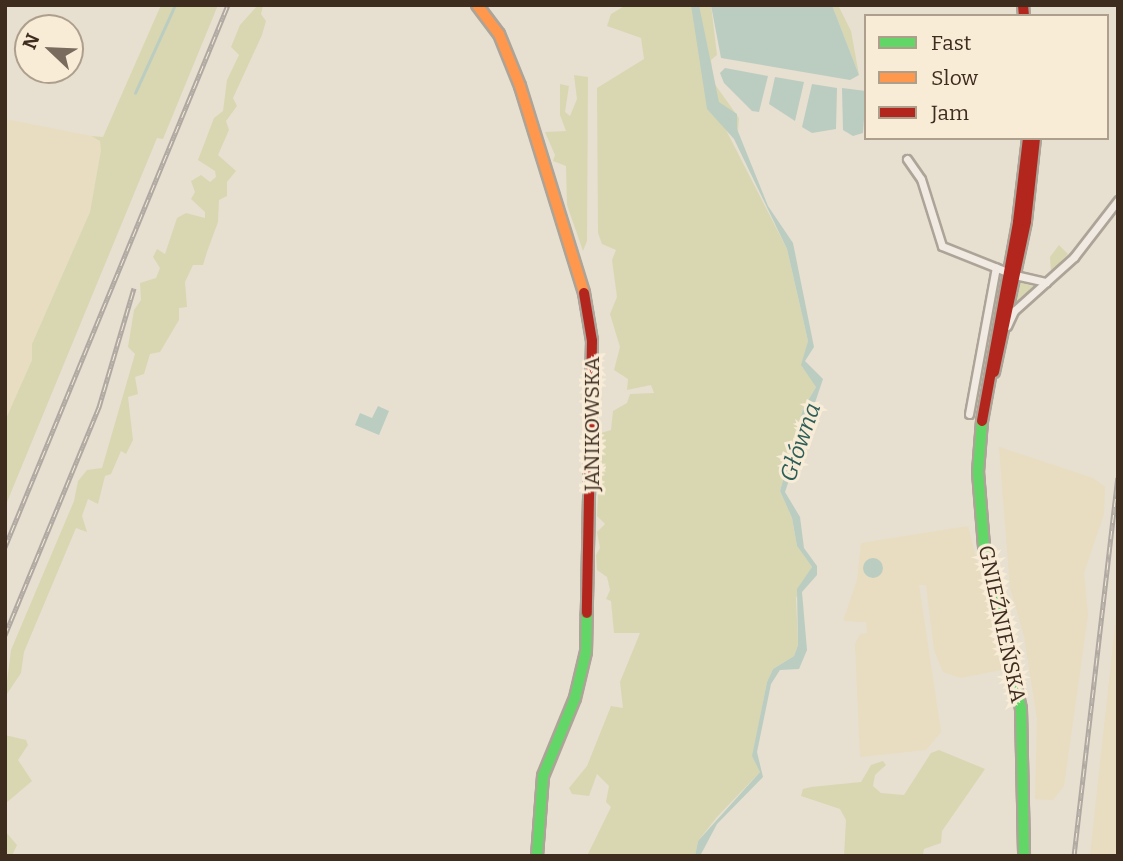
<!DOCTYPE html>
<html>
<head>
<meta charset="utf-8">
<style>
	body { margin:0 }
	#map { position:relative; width:1123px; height:861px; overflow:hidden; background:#e7dfd0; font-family:Bitter,serif }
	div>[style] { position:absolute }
	.farmland>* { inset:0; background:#e8ddc0 }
	.green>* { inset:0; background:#d9d7b2 }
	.water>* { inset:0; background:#bbcdc1 }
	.round { border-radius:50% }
	.stream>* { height:2.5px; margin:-1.25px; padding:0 1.25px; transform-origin:1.25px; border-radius:1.25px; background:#bbcdc1 }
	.roads { filter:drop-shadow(2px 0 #ada498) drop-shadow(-2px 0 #ada498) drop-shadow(0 2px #ada498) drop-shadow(0 -2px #ada498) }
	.street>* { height:7px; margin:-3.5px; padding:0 3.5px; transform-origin:3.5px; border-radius:3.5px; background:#f0eae2 }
	.fast>* { height:10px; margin:-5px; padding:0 5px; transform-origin:5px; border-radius:5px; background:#63d668 }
	.slow>* { height:10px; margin:-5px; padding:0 5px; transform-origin:5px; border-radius:5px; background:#ff974d }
	.jam>* { height:10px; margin:-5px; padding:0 5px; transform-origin:5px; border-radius:5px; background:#b3261e }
	.rail>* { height:5px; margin-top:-2.5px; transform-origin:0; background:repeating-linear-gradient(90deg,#f8ecd7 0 8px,#afa9a2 0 16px); box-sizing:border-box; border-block:2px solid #afa9a2 }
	span { translate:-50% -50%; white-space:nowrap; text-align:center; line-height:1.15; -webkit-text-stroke:6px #f8ecd7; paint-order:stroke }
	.street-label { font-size:21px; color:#3e2c1f }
	.water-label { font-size:23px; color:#2d5f58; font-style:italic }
	.frame { position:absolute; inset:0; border:7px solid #3e2c1f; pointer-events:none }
	.legend { position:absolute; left:864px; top:14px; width:245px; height:126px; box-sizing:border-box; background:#f8ecd7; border:2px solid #ae9f8d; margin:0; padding:9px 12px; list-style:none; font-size:21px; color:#3e2c1f }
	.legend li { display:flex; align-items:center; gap:14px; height:35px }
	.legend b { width:35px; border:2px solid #ae9f8d }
	.north { position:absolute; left:14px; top:14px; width:70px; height:70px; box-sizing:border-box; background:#f8ecd7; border:2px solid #ae9f8d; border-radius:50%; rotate:293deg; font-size:19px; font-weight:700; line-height:28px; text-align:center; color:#3e2c1f }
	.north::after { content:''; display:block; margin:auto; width:24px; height:32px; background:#796b5d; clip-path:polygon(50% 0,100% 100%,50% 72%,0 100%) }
</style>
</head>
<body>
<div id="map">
	<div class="farmland">
		<div style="clip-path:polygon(5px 119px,91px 136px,100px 141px,101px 150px,90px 212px,32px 344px,32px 360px,5px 421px)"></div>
		<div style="clip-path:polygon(999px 447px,1093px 478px,1105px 487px,1104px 514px,1084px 573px,1088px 615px,1064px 786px,1053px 800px,1035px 799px,1037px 719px,1024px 636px,1010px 588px)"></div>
		<div style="clip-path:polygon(968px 526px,1005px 669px,961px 678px,943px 672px,934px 650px,926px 585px,919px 585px,941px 732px,926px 750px,860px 757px,855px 644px,860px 634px,867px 633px,866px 622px,843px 621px,857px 580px,861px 543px)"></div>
		<div style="clip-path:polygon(1118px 598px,1118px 856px,1090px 856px)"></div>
	</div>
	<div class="green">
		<div style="clip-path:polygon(161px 5px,218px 5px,163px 139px,157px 138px,5px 507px,5px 421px,32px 360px,32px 344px,90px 212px,101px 150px,100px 141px,91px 136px,103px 137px)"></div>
		<div style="clip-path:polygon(258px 5px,263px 6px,261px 14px,266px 21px,262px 35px,233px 98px,237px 106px,226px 121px,229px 130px,218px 155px,236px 171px,227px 182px,227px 196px,219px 200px,218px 222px,207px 252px,203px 265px,193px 265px,185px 282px,187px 307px,179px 308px,179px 320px,160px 352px,150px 354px,144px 374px,135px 377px,138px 394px,128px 397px,133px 440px,126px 454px,121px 451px,111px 474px,105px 476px,98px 504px,88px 499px,82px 516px,87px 532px,76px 528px,24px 652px,21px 673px,5px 697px,11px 650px,74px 501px,78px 481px,87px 470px,102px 468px,135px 354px,128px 347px,134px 310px,141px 300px,140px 283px,156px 278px,160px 268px,153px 257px,157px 249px,165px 254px,177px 218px,186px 213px,205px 218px,205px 212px,191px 199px,195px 192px,191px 181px,201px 175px,210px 182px,216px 177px,215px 171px,198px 160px,214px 118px,223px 111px,227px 80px,239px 55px,231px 47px,240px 25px)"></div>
		<div style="clip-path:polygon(626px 5px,711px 5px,717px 55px,711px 60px,714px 83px,739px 118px,738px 133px,725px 128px,787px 249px,808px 341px,802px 367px,814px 377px,816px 387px,803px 409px,780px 491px,792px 518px,797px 546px,812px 567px,796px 598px,798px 645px,794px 656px,773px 669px,767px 682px,754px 749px,760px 772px,717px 817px,698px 841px,695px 856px,587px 856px,611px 807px,606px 802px,609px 786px,597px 774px,589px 796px,572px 794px,569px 788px,587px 766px,611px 706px,623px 708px,620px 682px,640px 633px,614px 633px,611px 601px,606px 599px,610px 590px,607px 577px,597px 570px,596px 555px,600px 548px,597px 532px,605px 524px,597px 516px,601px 433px,611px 430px,613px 411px,627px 403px,630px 394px,654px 393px,651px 385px,627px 390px,628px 379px,614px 370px,620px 347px,610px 314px,617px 297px,612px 260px,616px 250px,602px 244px,598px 233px,597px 88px,644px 59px,641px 38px,607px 26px,611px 14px)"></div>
		<div style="clip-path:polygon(832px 5px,838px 5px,851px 31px,859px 75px)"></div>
		<div style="clip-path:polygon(574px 75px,588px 77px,587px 241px,583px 251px,567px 205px,566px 166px,553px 161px,555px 155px,545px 132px,566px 131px,560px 115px,560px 84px,569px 86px,565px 112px,570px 116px,577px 99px)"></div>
		<div style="clip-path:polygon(1059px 245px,1068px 254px,1051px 272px,1050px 257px)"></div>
		<div style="clip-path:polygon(1018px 282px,1036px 287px,1012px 307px)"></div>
		<div style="clip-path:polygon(5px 735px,26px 740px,28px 745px,18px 760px,32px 781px,5px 804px)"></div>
		<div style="clip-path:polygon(939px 750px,985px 769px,942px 831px,941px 843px,924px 849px,923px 855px,844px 856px,846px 820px,840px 809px,801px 796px,803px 789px,811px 787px,861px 782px,871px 765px,883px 761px,886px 765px,875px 775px,873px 786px,881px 793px,904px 795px,931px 753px)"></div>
		<div style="clip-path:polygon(5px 831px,17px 845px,12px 856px,5px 856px)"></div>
	</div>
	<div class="water">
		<div style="clip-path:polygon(691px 5px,699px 5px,719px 102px,737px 114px,737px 129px,768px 206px,793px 243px,814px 347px,805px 361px,823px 379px,785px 492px,800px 517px,804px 548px,817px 566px,817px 575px,802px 592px,807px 650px,799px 669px,780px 670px,771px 684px,757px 752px,763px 777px,717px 824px,700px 856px,695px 856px,698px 841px,760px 772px,752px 756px,767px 682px,773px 669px,794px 656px,798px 645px,797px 589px,812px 567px,797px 546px,792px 518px,780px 491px,803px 409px,816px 387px,801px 365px,808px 341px,787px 249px,734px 139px,707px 109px)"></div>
		<div style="clip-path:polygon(711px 5px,832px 5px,859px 75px,850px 80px,721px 58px)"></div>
		<div style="clip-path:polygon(725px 68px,768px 76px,759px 112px,752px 111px,724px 83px,720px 73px)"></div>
		<div style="clip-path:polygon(775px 77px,804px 82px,795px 121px,769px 104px)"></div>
		<div style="clip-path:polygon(812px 84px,837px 88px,836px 129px,812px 133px,802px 127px)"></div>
		<div style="clip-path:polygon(842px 88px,866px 91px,863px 133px,853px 136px,843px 130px)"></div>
		<div style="clip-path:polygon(378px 406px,389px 411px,379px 435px,355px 425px,360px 413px,372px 418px)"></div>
		<div class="round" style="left:863px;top:558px;width:20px;height:20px"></div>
	</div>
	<div class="stream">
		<div style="left:135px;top:93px;width:97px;rotate:-65.6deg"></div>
	</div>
	<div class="roads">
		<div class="street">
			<div style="left:907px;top:159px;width:24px;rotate:55deg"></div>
			<div style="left:921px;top:179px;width:70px;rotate:72.6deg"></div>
			<div style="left:942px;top:246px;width:79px;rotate:21.7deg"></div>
			<div style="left:1015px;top:275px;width:32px;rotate:13deg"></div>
			<div style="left:1007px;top:326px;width:17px;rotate:-65deg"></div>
			<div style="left:1014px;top:311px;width:81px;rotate:-42deg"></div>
			<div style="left:1074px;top:257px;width:72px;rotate:-52.3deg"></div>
			<div style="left:969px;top:414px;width:149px;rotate:-79.6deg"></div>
		</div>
		<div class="fast">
			<div style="left:982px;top:421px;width:51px;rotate:94.5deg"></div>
			<div style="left:978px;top:472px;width:75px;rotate:85.4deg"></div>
			<div style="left:984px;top:547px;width:166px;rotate:77.1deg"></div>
			<div style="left:1021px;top:709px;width:147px;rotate:88.8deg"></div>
			<div style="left:537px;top:856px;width:80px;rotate:-85.7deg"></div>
			<div style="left:543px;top:776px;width:84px;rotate:-67.7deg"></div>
			<div style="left:575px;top:698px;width:47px;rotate:-76.6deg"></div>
			<div style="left:586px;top:652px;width:39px;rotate:-89deg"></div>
		</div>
		<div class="slow">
			<div style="left:477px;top:5px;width:36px;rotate:53deg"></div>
			<div style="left:499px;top:34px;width:56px;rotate:68deg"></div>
			<div style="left:520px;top:86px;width:217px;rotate:72.8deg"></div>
		</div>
		<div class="jam">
			<div style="left:1023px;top:5px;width:11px;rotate:85deg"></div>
			<div style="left:584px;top:293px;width:49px;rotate:80.5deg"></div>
			<div style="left:592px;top:341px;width:272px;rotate:91.1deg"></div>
			<div style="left:994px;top:372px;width:154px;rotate:-78deg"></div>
			<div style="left:1026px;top:221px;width:83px;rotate:-83.8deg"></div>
			<div style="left:982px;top:421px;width:202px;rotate:-79.7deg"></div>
			<div style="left:1018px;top:222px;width:85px;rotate:-83.2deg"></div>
		</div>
	</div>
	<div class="rail">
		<div style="left:5px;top:547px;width:586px;rotate:-67.64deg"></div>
		<div style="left:5px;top:635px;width:247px;rotate:-67.6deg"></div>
		<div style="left:99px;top:407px;width:124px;rotate:-73.6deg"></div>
		<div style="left:1074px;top:856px;width:381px;rotate:-83.4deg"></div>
	</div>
	<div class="street-label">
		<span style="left:592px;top:424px;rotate:-90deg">JANIKOWSKA</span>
		<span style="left:1002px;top:624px;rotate:78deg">GNIEŹNIEŃSKA</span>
	</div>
	<div class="water-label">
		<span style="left:800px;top:442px;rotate:-71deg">Główna</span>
	</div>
	<div class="frame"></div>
	<ul class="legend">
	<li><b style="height:9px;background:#63d668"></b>Fast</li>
	<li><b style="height:9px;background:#ff974d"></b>Slow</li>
	<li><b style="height:9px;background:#b3261e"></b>Jam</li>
	</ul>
	<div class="north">N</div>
</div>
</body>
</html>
